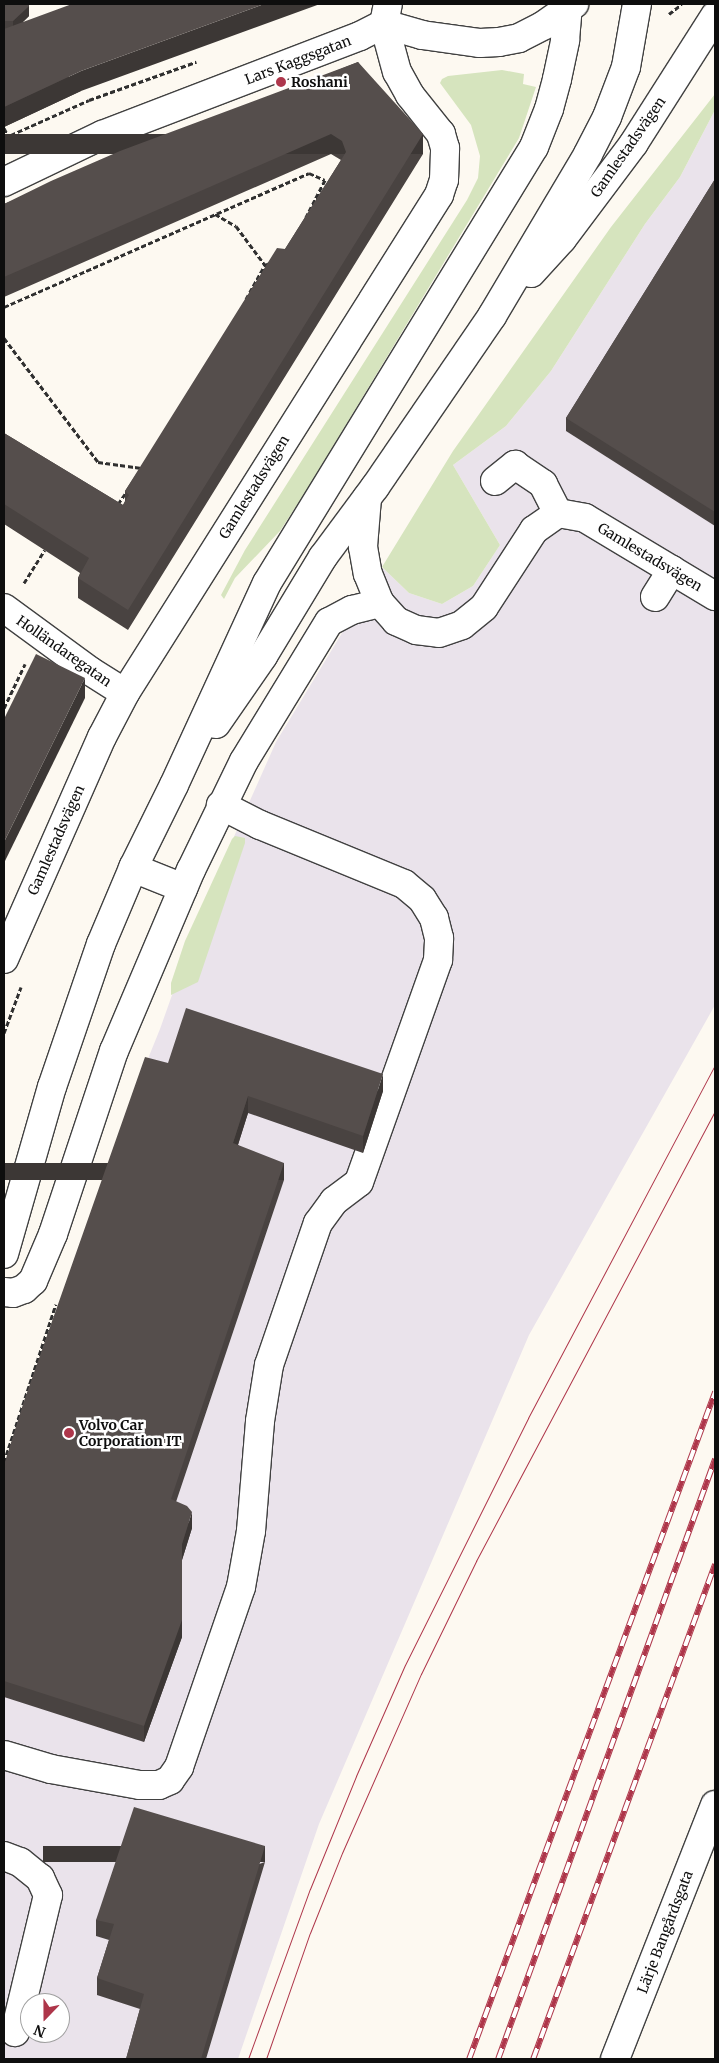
<!DOCTYPE html>
<html>
<head>
<meta charset="utf-8">
<style>
	body { margin:0 }
	#map { position:relative; width:719px; height:2063px; overflow:hidden; background:#fdf9f1; font-family:Merriweather,serif }
	div>[style] { position:absolute }
	.industrial>* { inset:0; background:#eae3eb }
	.green>* { inset:0; background:#d6e4be }
	.path>* { height:3px; margin-top:-1.5px; transform-origin:0; background:repeating-linear-gradient(90deg,#303030 0 5px,transparent 0 7.5px) }
	.roads { filter:drop-shadow(1px 0 #414141) drop-shadow(-1px 0 #414141) drop-shadow(0 1px #414141) drop-shadow(0 -1px #414141) }
	.minor>* { height:28px; margin:-14px; padding:0 14px; transform-origin:14px; border-radius:14px; background:#fff }
	.tram>* { height:1px; margin:-0.5px; padding:0 0.5px; transform-origin:0.5px; border-radius:0.5px; background:#ae364a }
	.rail>* { height:5.5px; margin-top:-2.75px; transform-origin:0; background:repeating-linear-gradient(90deg,#fff 0 11px,#ae364a 0 22px); box-sizing:border-box; border-block:1px solid #ae364a }
	.wall>* { inset:0; background:#494341 }
	.shaded-wall>* { inset:0; background:#3c3735; transform-origin:0 0 }
	.building>* { inset:0; background:#554e4c }
	.dots>* { width:14px; height:14px; translate:-50% -50%; box-sizing:border-box; border:2px solid #fff; border-radius:50% }
	span { translate:-50% -50%; white-space:nowrap; text-align:center; line-height:1.15; -webkit-text-stroke:5px #fff; paint-order:stroke }
	.street-label { font-size:14px; color:#0e0e0e }
	.poi-label { font-size:14px; color:#0e0e0e; font-weight:700 }
	.left { translate:0 -50%; text-align:left }
	.frame { position:absolute; inset:0; border:5px solid #0e0e0e; pointer-events:none }
	.north { position:absolute; left:20px; top:1993px; width:50px; height:50px; box-sizing:border-box; background:#fff; border:1px solid #9f9f9f; border-radius:50%; rotate:202deg; font-size:14px; font-weight:700; line-height:20px; text-align:center; color:#0e0e0e }
	.north::after { content:''; display:block; margin:auto; width:18px; height:22px; background:#ae364a; clip-path:polygon(50% 0,100% 100%,50% 72%,0 100%) }
</style>
</head>
<body>
<div id="map">
	<div class="industrial">
		<div style="clip-path:polygon(evenodd,715px 110px,715px 1005px,529px 1335px,319px 1824px,238px 2059px,4px 2059px,4px 1471px,126px 1113px,160px 1029px,205px 902px,276px 742px,382px 567px,409px 593px,442px 604px,473px 586px,500px 545px,453px 465px,506px 426px,551px 371px,645px 224px,680px 177px,715px 110px,30px 2003px,60px 2003px,60px 2033px,30px 2033px,30px 2003px)"></div>
	</div>
	<div class="green">
		<div style="clip-path:polygon(502px 70px,524px 74px,523px 84px,536px 87px,519px 138px,306px 491px,280px 531px,235px 578px,224px 599px,221px 595px,245px 550px,467px 200px,478px 178px,480px 156px,471px 125px,440px 83px,442px 79px,448px 76px)"></div>
		<div style="clip-path:polygon(715px 94px,715px 110px,680px 177px,645px 224px,551px 371px,506px 426px,453px 465px,500px 545px,473px 586px,442px 604px,409px 593px,382px 567px,453px 451px,611px 227px)"></div>
		<div style="clip-path:polygon(235px 836px,245px 838px,245px 843px,198px 982px,171px 995px,171px 983px,185px 941px,232px 839px)"></div>
	</div>
	<div class="path">
		<div style="left:669px;top:14px;width:16px;rotate:-38deg"></div>
		<div style="left:4px;top:128px;width:9px;rotate:63deg"></div>
		<div style="left:4px;top:138px;width:93px;rotate:-24.1deg"></div>
		<div style="left:89px;top:100px;width:114px;rotate:-19.6deg"></div>
		<div style="left:215px;top:214px;width:24px;rotate:30deg"></div>
		<div style="left:236px;top:226px;width:49px;rotate:53.4deg"></div>
		<div style="left:246px;top:299px;width:39px;rotate:-61deg"></div>
		<div style="left:265px;top:265px;width:5px;rotate:-22deg"></div>
		<div style="left:4px;top:307px;width:333px;rotate:-23.7deg"></div>
		<div style="left:309px;top:173px;width:17px;rotate:24deg"></div>
		<div style="left:325px;top:180px;width:42px;rotate:117.2deg"></div>
		<div style="left:4px;top:338px;width:156px;rotate:52.8deg"></div>
		<div style="left:98px;top:462px;width:44px;rotate:7.8deg"></div>
		<div style="left:118px;top:504px;width:16px;rotate:-55deg"></div>
		<div style="left:24px;top:583px;width:39px;rotate:-58deg"></div>
		<div style="left:4px;top:708px;width:49px;rotate:-64.5deg"></div>
		<div style="left:4px;top:1033px;width:49px;rotate:-69.7deg"></div>
		<div style="left:4px;top:1462px;width:166px;rotate:-71.8deg"></div>
	</div>
	<div class="roads">
		<div class="minor">
			<div style="left:4px;top:182px;width:109px;rotate:-25.6deg"></div>
			<div style="left:102px;top:135px;width:276px;rotate:-21deg"></div>
			<div style="left:360px;top:36px;width:27px;rotate:-27deg"></div>
			<div style="left:384px;top:24px;width:40px;rotate:16deg"></div>
			<div style="left:422px;top:35px;width:59px;rotate:7.9deg"></div>
			<div style="left:480px;top:43px;width:19px;rotate:-3deg"></div>
			<div style="left:499px;top:42px;width:20px;rotate:-11deg"></div>
			<div style="left:519px;top:38px;width:28px;rotate:-27deg"></div>
			<div style="left:544px;top:25px;width:37px;rotate:-35deg"></div>
			<div style="left:531px;top:273px;width:46px;rotate:-47.6deg"></div>
			<div style="left:562px;top:239px;width:120px;rotate:-53.1deg"></div>
			<div style="left:634px;top:143px;width:151px;rotate:-57.5deg"></div>
			<div style="left:495px;top:481px;width:26px;rotate:-39deg"></div>
			<div style="left:515px;top:465px;width:34px;rotate:34deg"></div>
			<div style="left:543px;top:484px;width:33px;rotate:63deg"></div>
			<div style="left:367px;top:498px;width:49px;rotate:94.7deg"></div>
			<div style="left:363px;top:547px;width:27px;rotate:80deg"></div>
			<div style="left:368px;top:574px;width:31px;rotate:68deg"></div>
			<div style="left:380px;top:603px;width:24px;rotate:48deg"></div>
			<div style="left:396px;top:621px;width:22px;rotate:24deg"></div>
			<div style="left:416px;top:630px;width:23px;rotate:7deg"></div>
			<div style="left:439px;top:633px;width:24px;rotate:-19deg"></div>
			<div style="left:462px;top:625px;width:28px;rotate:-39deg"></div>
			<div style="left:484px;top:607px;width:92px;rotate:-57deg"></div>
			<div style="left:534px;top:530px;width:29px;rotate:-35deg"></div>
			<div style="left:558px;top:513px;width:27px;rotate:10deg"></div>
			<div style="left:585px;top:518px;width:152px;rotate:31deg"></div>
			<div style="left:655px;top:597px;width:32px;rotate:-58deg"></div>
			<div style="left:4px;top:608px;width:107px;rotate:36.2deg"></div>
			<div style="left:90px;top:671px;width:41px;rotate:32.2deg"></div>
			<div style="left:216px;top:724px;width:83px;rotate:-55.3deg"></div>
			<div style="left:263px;top:656px;width:116px;rotate:-58.8deg"></div>
			<div style="left:323px;top:557px;width:87px;rotate:-53.4deg"></div>
			<div style="left:375px;top:487px;width:207px;rotate:-55.6deg"></div>
			<div style="left:492px;top:316px;width:188px;rotate:-59.3deg"></div>
			<div style="left:588px;top:154px;width:42px;rotate:-62.8deg"></div>
			<div style="left:607px;top:117px;width:53px;rotate:-69.2deg"></div>
			<div style="left:626px;top:67px;width:64px;rotate:-80.1deg"></div>
			<div style="left:133px;top:868px;width:54px;rotate:21.8deg"></div>
			<div style="left:4px;top:959px;width:243px;rotate:-66.2deg"></div>
			<div style="left:102px;top:737px;width:50px;rotate:-62.4deg"></div>
			<div style="left:125px;top:693px;width:589px;rotate:-57.77deg"></div>
			<div style="left:439px;top:195px;width:16px;rotate:-72deg"></div>
			<div style="left:444px;top:180px;width:32px;rotate:-88deg"></div>
			<div style="left:445px;top:148px;width:15px;rotate:-106deg"></div>
			<div style="left:441px;top:134px;width:50px;rotate:-128.5deg"></div>
			<div style="left:410px;top:95px;width:26px;rotate:-119deg"></div>
			<div style="left:397px;top:72px;width:50px;rotate:-105.2deg"></div>
			<div style="left:384px;top:24px;width:20px;rotate:-79deg"></div>
			<div style="left:4px;top:1254px;width:174px;rotate:-74deg"></div>
			<div style="left:52px;top:1087px;width:151px;rotate:-71.1deg"></div>
			<div style="left:101px;top:944px;width:85px;rotate:-67.1deg"></div>
			<div style="left:134px;top:866px;width:90px;rotate:-63.7deg"></div>
			<div style="left:174px;top:785px;width:222px;rotate:-65.3deg"></div>
			<div style="left:267px;top:583px;width:511px;rotate:-58.52deg"></div>
			<div style="left:534px;top:147px;width:41px;rotate:-68.5deg"></div>
			<div style="left:549px;top:109px;width:31px;rotate:-75deg"></div>
			<div style="left:557px;top:79px;width:40px;rotate:-78deg"></div>
			<div style="left:565px;top:40px;width:36px;rotate:-85deg"></div>
			<div style="left:4px;top:1292px;width:9px;rotate:6deg"></div>
			<div style="left:13px;top:1293px;width:12px;rotate:-20deg"></div>
			<div style="left:24px;top:1289px;width:12px;rotate:-42deg"></div>
			<div style="left:33px;top:1281px;width:51px;rotate:-66.9deg"></div>
			<div style="left:53px;top:1234px;width:193px;rotate:-71.6deg"></div>
			<div style="left:114px;top:1051px;width:197px;rotate:-67deg"></div>
			<div style="left:191px;top:870px;width:121px;rotate:-64.1deg"></div>
			<div style="left:244px;top:761px;width:163px;rotate:-58.6deg"></div>
			<div style="left:329px;top:622px;width:26px;rotate:-28deg"></div>
			<div style="left:352px;top:610px;width:29px;rotate:-14deg"></div>
			<div style="left:4px;top:1755px;width:49px;rotate:16.6deg"></div>
			<div style="left:51px;top:1769px;width:90px;rotate:10.2deg"></div>
			<div style="left:140px;top:1785px;width:19px"></div>
			<div style="left:159px;top:1785px;width:12px;rotate:-24deg"></div>
			<div style="left:170px;top:1780px;width:16px;rotate:-55deg"></div>
			<div style="left:179px;top:1767px;width:190px;rotate:-71deg"></div>
			<div style="left:241px;top:1587px;width:57px;rotate:-79.9deg"></div>
			<div style="left:251px;top:1531px;width:110px;rotate:-85.3deg"></div>
			<div style="left:260px;top:1421px;width:57px;rotate:-80.9deg"></div>
			<div style="left:269px;top:1365px;width:150px;rotate:-71deg"></div>
			<div style="left:318px;top:1223px;width:27px;rotate:-54deg"></div>
			<div style="left:334px;top:1201px;width:31px;rotate:-37deg"></div>
			<div style="left:359px;top:1182px;width:236px;rotate:-70.4deg"></div>
			<div style="left:438px;top:960px;width:22px;rotate:-87deg"></div>
			<div style="left:439px;top:938px;width:21px;rotate:-104deg"></div>
			<div style="left:434px;top:918px;width:22px;rotate:-122deg"></div>
			<div style="left:422px;top:899px;width:23px;rotate:-140deg"></div>
			<div style="left:404px;top:884px;width:156px;rotate:-157.7deg"></div>
			<div style="left:260px;top:825px;width:44px;rotate:-152.9deg"></div>
			<div style="left:4px;top:1856px;width:17px;rotate:21deg"></div>
			<div style="left:20px;top:1862px;width:26px;rotate:39deg"></div>
			<div style="left:40px;top:1878px;width:19px;rotate:65deg"></div>
			<div style="left:48px;top:1895px;width:141px;rotate:103.5deg"></div>
			<div style="left:615px;top:2059px;width:273px;rotate:-68.5deg"></div>
		</div>
	</div>
	<div class="tram">
		<div style="left:248px;top:2059px;width:181px;rotate:-70deg"></div>
		<div style="left:310px;top:1889px;width:122px;rotate:-67.8deg"></div>
		<div style="left:356px;top:1776px;width:121px;rotate:-66.2deg"></div>
		<div style="left:405px;top:1665px;width:276px;rotate:-63.5deg"></div>
		<div style="left:528px;top:1418px;width:399px;rotate:-62.1deg"></div>
		<div style="left:266px;top:2059px;width:133px;rotate:-70.8deg"></div>
		<div style="left:310px;top:1933px;width:86px;rotate:-68.2deg"></div>
		<div style="left:342px;top:1853px;width:196px;rotate:-66.2deg"></div>
		<div style="left:421px;top:1674px;width:126px;rotate:-64deg"></div>
		<div style="left:476px;top:1561px;width:510px;rotate:-62.03deg"></div>
	</div>
	<div class="rail">
		<div style="left:469px;top:2059px;width:711px;rotate:-69.76deg"></div>
		<div style="left:498px;top:2059px;width:638px;rotate:-70.12deg"></div>
		<div style="left:533px;top:2059px;width:527px;rotate:-69.81deg"></div>
	</div>
	<div class="wall">
		<div style="clip-path:polygon(4px 4px,29px 4px,29px 16px,23px 22px,81px 91px,4px 127px)"></div>
		<div style="clip-path:polygon(358px 62px,423px 154px,128px 630px,78px 598px,78px 578px,80px 573px,4px 524px,4px 433px,123px 505px,125px 501px,125px 491px,285px 249px,341px 160px,331px 154px,4px 297px,4px 204px)"></div>
		<div style="clip-path:polygon(715px 179px,715px 526px,566px 431px,566px 418px)"></div>
		<div style="clip-path:polygon(168px 1063px,383px 1091px,363px 1153px,248px 1113px,238px 1145px,284px 1180px,176px 1502px,192px 1528px,182px 1560px,182px 1637px,144px 1742px,4px 1697px,4px 1465px)"></div>
		<div style="clip-path:polygon(265px 1862px,206px 2059px,126px 2059px,140px 2009px,97px 1995px,97px 1978px,109px 1940px,96px 1936px,96px 1920px)"></div>
	</div>
	<div class="shaded-wall">
		<div style="clip-path:polygon(264px 4px,320px 4px,81px 91px,4px 127px,4px 107px,81px 71px)"></div>
		<div style="clip-path:polygon(29px 6px,29px 16px,13px 31px,13px 21px)"></div>
		<div style="left:331px;top:134px;width:20px;height:357px;rotate:90deg"></div>
		<div style="left:423px;top:134px;width:20px;height:560px;rotate:90deg"></div>
		<div style="clip-path:polygon(85px 678px,85px 698px,4px 863px,4px 842px)"></div>
		<div style="clip-path:polygon(383px 1074px,383px 1091px,363px 1153px,363px 1136px)"></div>
		<div style="clip-path:polygon(248px 1096px,248px 1113px,233px 1160px,233px 1143px)"></div>
		<div style="left:284px;top:1163px;width:17px;height:354px;rotate:90deg"></div>
		<div style="clip-path:polygon(192px 1512px,192px 1528px,182px 1560px,182px 1637px,144px 1742px,144px 1726px,182px 1544px)"></div>
		<div style="left:265px;top:1846px;width:16px;height:222px;rotate:90deg"></div>
	</div>
	<div class="building">
		<div style="clip-path:polygon(4px 4px,29px 4px,29px 6px,13px 21px,4px 21px)"></div>
		<div style="clip-path:polygon(72px 4px,264px 4px,81px 71px,4px 107px,4px 29px)"></div>
		<div style="clip-path:polygon(358px 62px,423px 134px,128px 610px,78px 578px,89px 558px,4px 504px,4px 433px,123px 505px,129px 495px,125px 491px,277px 248px,285px 249px,346px 152px,342px 141px,331px 134px,4px 277px,4px 204px,51px 181px,120px 151px)"></div>
		<div style="clip-path:polygon(715px 179px,715px 512px,566px 418px)"></div>
		<div style="clip-path:polygon(36px 654px,85px 678px,4px 842px,4px 719px)"></div>
		<div style="clip-path:polygon(186px 1008px,383px 1074px,363px 1136px,248px 1096px,233px 1143px,284px 1163px,171px 1499px,187px 1506px,192px 1512px,182px 1544px,182px 1620px,144px 1726px,4px 1681px,4px 1465px,24px 1401px,145px 1057px,168px 1063px)"></div>
		<div style="clip-path:polygon(134px 1807px,265px 1846px,201px 2059px,126px 2059px,144px 1994px,97px 1978px,114px 1924px,96px 1920px)"></div>
	</div>
	<div class="dots">
		<div style="left:281px;top:82px;background:#ae364a"></div>
		<div style="left:69px;top:1433px;background:#ae364a"></div>
	</div>
	<div class="street-label">
		<span style="left:298px;top:60px;rotate:-21deg">Lars Kaggsgatan</span>
		<span style="left:628px;top:147px;rotate:-55deg">Gamlestadsvägen</span>
		<span style="left:254px;top:487px;rotate:-58deg">Gamlestadsvägen</span>
		<span style="left:650px;top:557px;rotate:31deg">Gamlestadsvägen</span>
		<span style="left:64px;top:651px;rotate:35deg">Holländaregatan</span>
		<span style="left:56px;top:840px;rotate:-66deg">Gamlestadsvägen</span>
		<span style="left:665px;top:1932px;rotate:-69deg">Lärje Bangårdsgata</span>
	</div>
	<div class="poi-label">
		<span class="left" style="left:291px;top:82px">Roshani</span>
		<span class="left" style="left:79px;top:1433px">Volvo Car<br>Corporation IT</span>
	</div>
	<div class="frame"></div>
	<div class="north">N</div>
</div>
</body>
</html>
